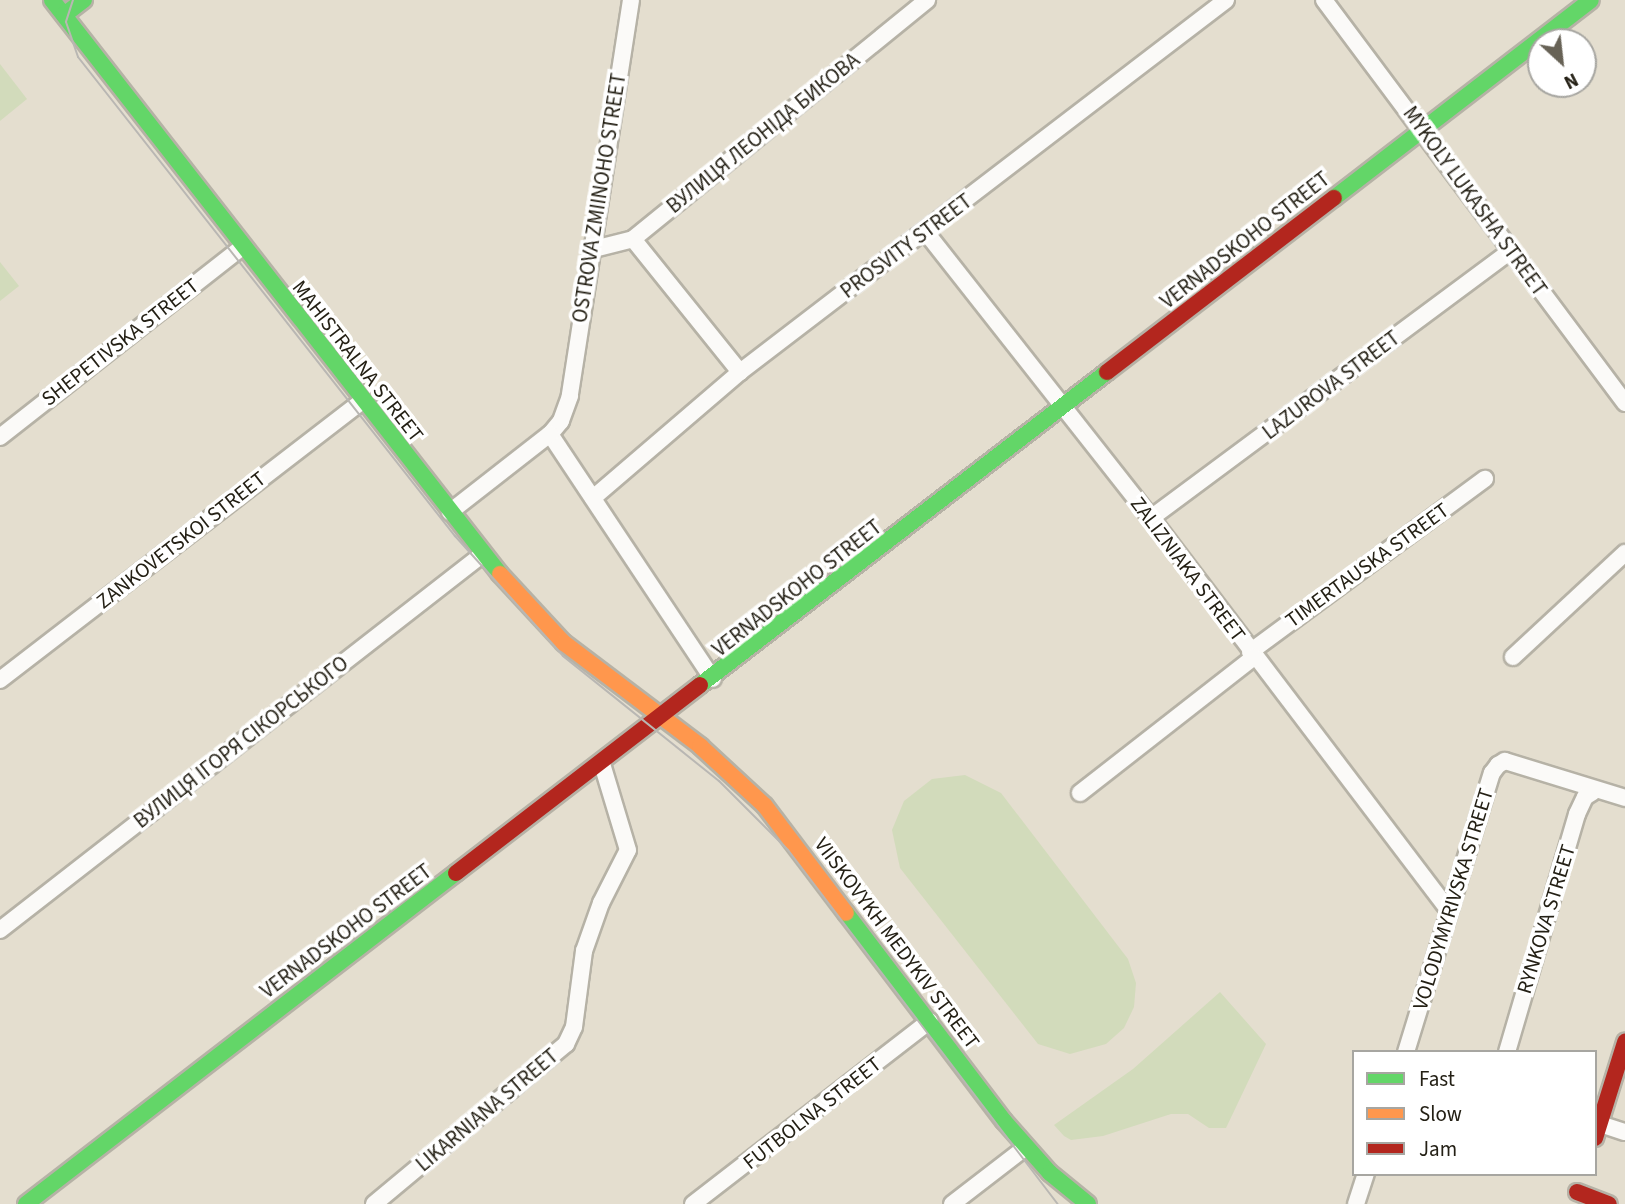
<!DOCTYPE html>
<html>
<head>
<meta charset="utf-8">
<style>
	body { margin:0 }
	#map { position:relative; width:1625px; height:1204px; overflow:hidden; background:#e4decf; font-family:"Source Sans 3",sans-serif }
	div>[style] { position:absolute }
	.green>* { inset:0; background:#d2dbbb }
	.roads { filter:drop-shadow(2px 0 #b6b2a6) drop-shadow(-2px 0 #b6b2a6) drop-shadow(0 2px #b6b2a6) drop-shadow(0 -2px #b6b2a6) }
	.street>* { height:16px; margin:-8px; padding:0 8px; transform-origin:8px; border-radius:8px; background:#fbfaf8 }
	.fast>* { height:16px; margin:-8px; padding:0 8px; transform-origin:8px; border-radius:8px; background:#63d668 }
	.slow>* { height:16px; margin:-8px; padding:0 8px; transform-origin:8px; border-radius:8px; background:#ff974d }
	.jam>* { height:16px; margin:-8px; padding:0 8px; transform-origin:8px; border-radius:8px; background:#b3261e }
	.tram>* { height:2px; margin:-1px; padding:0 1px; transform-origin:1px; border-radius:1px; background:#b9b7b3 }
	span { translate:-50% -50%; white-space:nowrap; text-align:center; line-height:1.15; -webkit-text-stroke:7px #fff; paint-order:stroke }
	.street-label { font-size:21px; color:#242015 }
	.legend { position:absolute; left:1352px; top:1050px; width:245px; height:126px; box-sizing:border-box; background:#fff; border:2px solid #a7a6a1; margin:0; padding:9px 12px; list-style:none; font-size:21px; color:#242015 }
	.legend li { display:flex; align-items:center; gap:14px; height:35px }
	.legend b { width:35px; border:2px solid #a7a6a1 }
	.north { position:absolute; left:1527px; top:28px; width:70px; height:70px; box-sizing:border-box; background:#fff; border:2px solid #a7a6a1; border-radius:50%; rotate:153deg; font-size:19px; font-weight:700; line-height:28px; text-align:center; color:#242015 }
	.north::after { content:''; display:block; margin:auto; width:24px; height:32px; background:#676256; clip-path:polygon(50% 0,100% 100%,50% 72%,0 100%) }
</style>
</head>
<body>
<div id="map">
	<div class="green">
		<div style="clip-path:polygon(0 64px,27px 99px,0 121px)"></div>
		<div style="clip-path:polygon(0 262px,19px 286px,0 301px)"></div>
		<div style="clip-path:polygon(965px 775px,1001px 793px,1128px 959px,1136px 983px,1134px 1007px,1124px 1028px,1106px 1044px,1070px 1054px,1038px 1044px,900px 868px,892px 830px,904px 801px,932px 779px)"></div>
		<div style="clip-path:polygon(1220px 992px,1266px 1044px,1226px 1128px,1209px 1128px,1188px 1114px,1171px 1114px,1103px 1136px,1071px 1140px,1064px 1136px,1054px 1125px,1133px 1069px)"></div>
	</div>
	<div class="roads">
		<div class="street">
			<div style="left:631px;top:0;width:401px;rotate:98.8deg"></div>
			<div style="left:570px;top:396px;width:27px;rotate:110deg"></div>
			<div style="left:561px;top:421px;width:17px;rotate:130deg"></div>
			<div style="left:550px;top:434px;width:294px;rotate:56.4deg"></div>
			<div style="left:1324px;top:0;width:503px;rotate:53.24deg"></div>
			<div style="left:925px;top:231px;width:365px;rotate:51.8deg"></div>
			<div style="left:1151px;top:518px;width:491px;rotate:52.8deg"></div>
			<div style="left:633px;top:239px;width:171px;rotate:51.2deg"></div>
			<div style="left:590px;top:250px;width:44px;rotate:-14.3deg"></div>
			<div style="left:633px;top:239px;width:379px;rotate:-39.1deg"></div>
			<div style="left:0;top:437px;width:306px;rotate:-38.1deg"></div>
			<div style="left:593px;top:498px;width:194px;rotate:-40.6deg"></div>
			<div style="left:740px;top:372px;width:612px;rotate:-37.43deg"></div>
			<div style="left:450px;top:512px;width:127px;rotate:-38deg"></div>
			<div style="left:1151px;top:518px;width:448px;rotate:-36.6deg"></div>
			<div style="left:1250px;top:652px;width:292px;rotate:-36.4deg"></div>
			<div style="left:1513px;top:657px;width:153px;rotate:-42.9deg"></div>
			<div style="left:0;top:680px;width:457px;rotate:-37.6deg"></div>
			<div style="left:1080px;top:793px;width:221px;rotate:-38deg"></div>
			<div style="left:0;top:930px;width:612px;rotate:-37.9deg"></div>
			<div style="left:1406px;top:1052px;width:292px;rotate:-72.9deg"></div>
			<div style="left:1492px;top:773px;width:10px;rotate:-53deg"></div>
			<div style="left:1498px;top:765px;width:8px;rotate:-30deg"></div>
			<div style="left:1505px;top:761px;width:126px;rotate:17.1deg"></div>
			<div style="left:1507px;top:1052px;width:248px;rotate:-73.6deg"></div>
			<div style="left:1577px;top:814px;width:19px;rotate:-65deg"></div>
			<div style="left:1585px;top:797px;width:9px;rotate:-32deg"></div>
			<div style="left:1600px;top:1124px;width:26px;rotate:18deg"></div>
			<div style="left:374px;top:1204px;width:250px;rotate:-39.8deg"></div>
			<div style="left:566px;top:1044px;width:19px;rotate:-65deg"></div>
			<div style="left:574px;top:1027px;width:77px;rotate:-82.5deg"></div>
			<div style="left:584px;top:951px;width:51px;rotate:-70.5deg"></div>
			<div style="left:601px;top:903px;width:59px;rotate:-63deg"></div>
			<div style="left:628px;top:850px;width:90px;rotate:-106.8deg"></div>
			<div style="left:693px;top:1204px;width:299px;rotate:-37.7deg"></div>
			<div style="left:952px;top:1204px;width:93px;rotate:-37.6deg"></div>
			<div style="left:1356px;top:1204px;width:32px;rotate:-72deg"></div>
		</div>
		<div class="fast">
			<div style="left:52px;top:0;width:728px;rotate:52.03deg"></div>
			<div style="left:64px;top:15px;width:25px;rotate:-37deg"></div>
			<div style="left:1334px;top:198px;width:324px;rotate:-37.6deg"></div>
			<div style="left:700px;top:685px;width:513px;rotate:-37.56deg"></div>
			<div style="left:846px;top:913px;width:261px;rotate:52.8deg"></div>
			<div style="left:1004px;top:1121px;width:69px;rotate:48.5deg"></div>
			<div style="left:1050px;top:1173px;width:49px;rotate:39.2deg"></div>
			<div style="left:26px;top:1204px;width:543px;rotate:-37.59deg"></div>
		</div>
		<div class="slow">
			<div style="left:500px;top:574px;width:94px;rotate:47.2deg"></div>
			<div style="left:564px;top:643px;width:171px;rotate:37.1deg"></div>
			<div style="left:700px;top:746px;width:88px;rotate:42.7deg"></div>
			<div style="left:765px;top:806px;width:134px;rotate:52.9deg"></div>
		</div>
		<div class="jam">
			<div style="left:1107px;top:372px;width:286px;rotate:-37.5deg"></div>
			<div style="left:456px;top:873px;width:308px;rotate:-37.6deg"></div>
			<div style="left:1595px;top:1138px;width:101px;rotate:-72.6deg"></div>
			<div style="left:1577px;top:1192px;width:34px;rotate:21deg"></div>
		</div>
	</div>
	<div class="tram">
		<div style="left:73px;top:0;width:23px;rotate:108deg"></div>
		<div style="left:66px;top:22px;width:37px;rotate:71deg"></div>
		<div style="left:78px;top:57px;width:610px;rotate:51.8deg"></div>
		<div style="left:455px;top:536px;width:161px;rotate:48deg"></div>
		<div style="left:563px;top:656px;width:200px;rotate:38.7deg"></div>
		<div style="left:719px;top:781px;width:98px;rotate:45deg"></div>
		<div style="left:788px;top:850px;width:445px;rotate:52.7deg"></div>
	</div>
	<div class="street-label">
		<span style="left:763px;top:133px;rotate:-39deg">ВУЛИЦЯ ЛЕОНІДА БИКОВА</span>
		<span style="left:599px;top:198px;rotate:-81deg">OSTROVA ZMIINOHO STREET</span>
		<span style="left:1475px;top:201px;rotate:54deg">MYKOLY LUKASHA STREET</span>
		<span style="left:1245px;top:240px;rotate:-38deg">VERNADSKOHO STREET</span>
		<span style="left:906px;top:246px;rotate:-37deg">PROSVITY STREET</span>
		<span style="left:120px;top:342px;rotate:-38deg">SHEPETIVSKA STREET</span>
		<span style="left:358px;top:361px;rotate:52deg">MAHISTRALNA STREET</span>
		<span style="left:1331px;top:385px;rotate:-37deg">LAZUROVA STREET</span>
		<span style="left:181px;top:540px;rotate:-38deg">ZANKOVETSKOI STREET</span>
		<span style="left:1367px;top:565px;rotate:-36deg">TIMERTAUSKA STREET</span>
		<span style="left:1188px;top:569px;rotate:53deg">ZALIZNIAKA STREET</span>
		<span style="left:797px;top:588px;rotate:-38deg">VERNADSKOHO STREET</span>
		<span style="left:241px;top:742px;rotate:-38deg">ВУЛИЦЯ ІГОРЯ СІКОРСЬКОГО</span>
		<span style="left:1453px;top:899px;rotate:-73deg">VOLODYMYRIVSKA STREET</span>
		<span style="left:1546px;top:919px;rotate:-73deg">RYNKOVA STREET</span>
		<span style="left:346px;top:931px;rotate:-37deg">VERNADSKOHO STREET</span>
		<span style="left:897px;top:943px;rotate:53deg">VIISKOVYKH MEDYKIV STREET</span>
		<span style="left:487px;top:1110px;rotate:-40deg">LIKARNIANA STREET</span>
		<span style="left:812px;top:1113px;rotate:-38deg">FUTBOLNA STREET</span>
	</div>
	<ul class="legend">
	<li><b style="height:9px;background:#63d668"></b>Fast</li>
	<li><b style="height:9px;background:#ff974d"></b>Slow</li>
	<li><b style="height:9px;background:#b3261e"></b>Jam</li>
	</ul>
	<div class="north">N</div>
</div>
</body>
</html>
